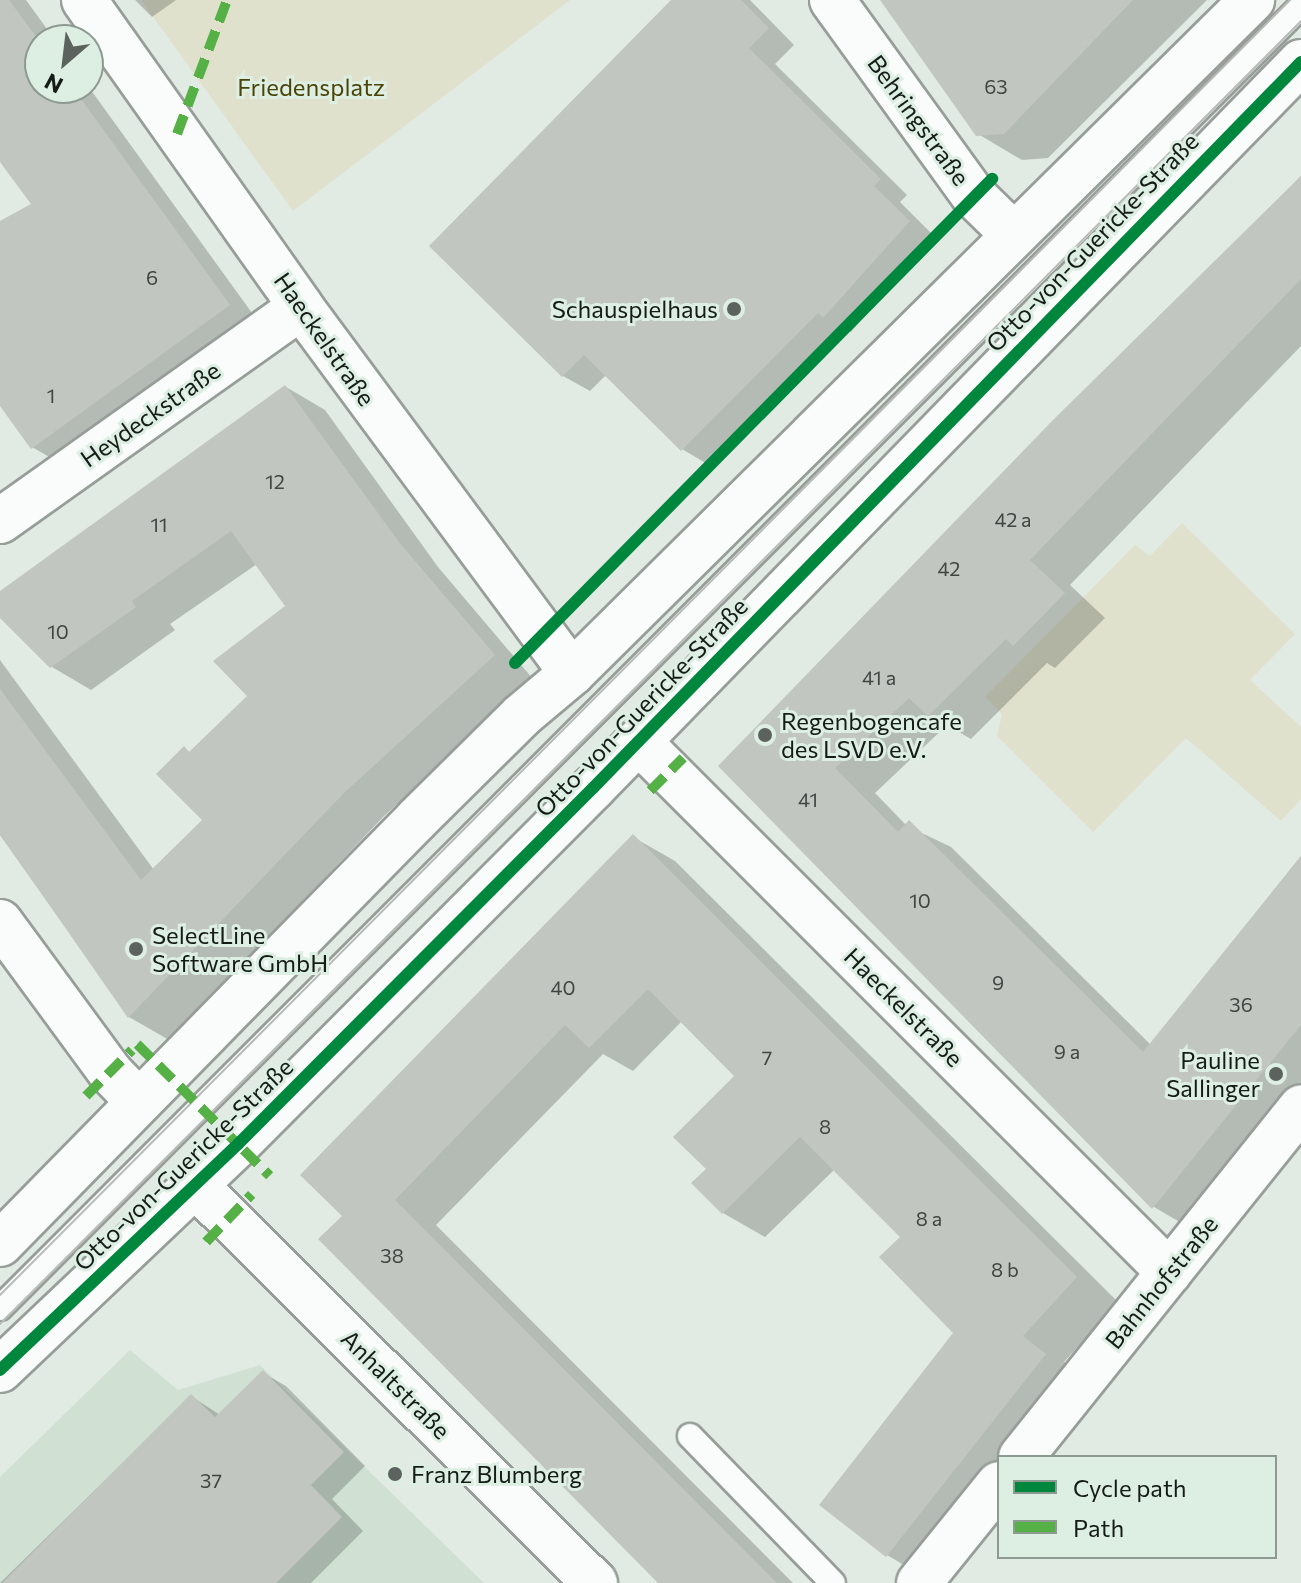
<!DOCTYPE html>
<html>
<head>
<meta charset="utf-8">
<style>
	body { margin:0 }
	#map { position:relative; width:1301px; height:1583px; overflow:hidden; background:#e1eae3; font-family:Commissioner,sans-serif }
	div>[style] { position:absolute }
	.built>* { inset:0; background:#d0e1d4 }
	.green>* { inset:0; background:#dfe1cc }
	.shadow>* { inset:0; background:#0003 }
	.building>* { inset:0; background:#c1c6c0 }
	.roads { filter:drop-shadow(2px 0 #979e99) drop-shadow(-2px 0 #979e99) drop-shadow(0 2px #979e99) drop-shadow(0 -2px #979e99) }
	.service>* { height:24px; margin:-12px; padding:0 12px; transform-origin:12px; border-radius:12px; background:#fafcfb }
	.minor>* { height:44px; margin:-22px; padding:0 22px; transform-origin:22px; border-radius:22px; background:#fafcfb }
	.tertiary>* { height:44px; margin:-22px; padding:0 22px; transform-origin:22px; border-radius:22px; background:#fafcfb }
	.tram>* { height:2px; margin:-1px; padding:0 1px; transform-origin:1px; border-radius:1px; background:#b9bbb9 }
	.quiet>* { height:10px; margin-top:-5px; transform-origin:0; background:repeating-linear-gradient(90deg,#55b145 0 20px,transparent 0 30px) }
	.cycleway>* { height:12px; margin:-6px; padding:0 6px; transform-origin:6px; border-radius:6px; background:#00873e }
	.dots>* { width:22px; height:22px; translate:-50% -50%; box-sizing:border-box; border:4px solid #ddeee2; border-radius:50% }
	span { translate:-50% -50%; white-space:nowrap; text-align:center; line-height:1.15; -webkit-text-stroke:6px #ddeee2; paint-order:stroke }
	.number-label { font-size:20px; color:#404641 }
	.number-label span { -webkit-text-stroke-width:0 }
	.park-label { font-size:24px; color:#4b4307 }
	.street-label { font-size:24px; color:#151b17 }
	.poi-label { font-size:24px; color:#151b17 }
	.right { translate:-100% -50%; text-align:right }
	.left { translate:0 -50%; text-align:left }
	.legend { position:absolute; left:997px; top:1455px; width:280px; height:104px; box-sizing:border-box; background:#ddeee2; border:2px solid #8d9a91; margin:0; padding:10px 14px; list-style:none; font-size:24px; color:#151b17 }
	.legend li { display:flex; align-items:center; gap:16px; height:40px }
	.legend b { width:40px; border:2px solid #8d9a91 }
	.north { position:absolute; left:24px; top:24px; width:80px; height:80px; box-sizing:border-box; background:#ddeee2; border:2px solid #8d9a91; border-radius:50%; rotate:208deg; font-size:22px; font-weight:700; line-height:32px; text-align:center; color:#151b17 }
	.north::after { content:''; display:block; margin:auto; width:28px; height:36px; background:#5c635e; clip-path:polygon(50% 0,100% 100%,50% 72%,0 100%) }
</style>
</head>
<body>
<div id="map">
	<div class="built">
		<div style="clip-path:polygon(130px 1350px,178px 1390px,260px 1365px,484px 1583px,0 1583px,0 1477px)"></div>
	</div>
	<div class="green">
		<div style="clip-path:polygon(141px 0,570px 0,293px 211px)"></div>
		<div style="clip-path:polygon(1182px 523px,1295px 634px,1250px 680px,1301px 727px,1301px 799px,1281px 821px,1186px 738px,1093px 832px,997px 736px,1002px 714px,985px 697px,1135px 545px,1150px 556px)"></div>
	</div>
	<div class="shadow">
		<div style="clip-path:polygon(0 0,26px 0,55px 40px,40px 40px,40px 88px,88px 86px,260px 324px,63px 465px,32px 447px,0 403px,0 224px,34px 205px,0 158px)"></div>
		<div style="clip-path:polygon(135px 0,176px 0,152px 17px)"></div>
		<div style="clip-path:polygon(674px 0,750px 0,794px 45px,775px 64px,907px 195px,900px 202px,935px 237px,851px 332px,844px 328px,709px 465px,682px 449px,607px 374px,590px 391px,563px 376px)"></div>
		<div style="clip-path:polygon(882px 0,1207px 0,1048px 158px,1022px 160px,978px 134px)"></div>
		<div style="clip-path:polygon(1301px 176px,1301px 346px,1070px 585px,1105px 618px,1055px 668px,1047px 663px,971px 739px,947px 725px,875px 793px,907px 826px,951px 847px,1151px 1045px,1301px 856px,1301px 1100px,1195px 1231px,1154px 1207px,721px 766px)"></div>
		<div style="clip-path:polygon(286px 387px,325px 410px,438px 567px,533px 679px,384px 816px,169px 1040px,129px 1017px,0 835px,0 660px,154px 870px,205px 820px,184px 749px,191px 753px,250px 696px,288px 607px,257px 564px,170px 624px,175px 630px,91px 690px,52px 667px,0 615px,0 593px)"></div>
		<div style="clip-path:polygon(633px 837px,675px 861px,1118px 1302px,1064px 1362px,1087px 1380px,1026px 1457px,999px 1457px,999px 1491px,929px 1580px,887px 1555px,956px 1333px,903px 1237px,835px 1169px,765px 1237px,723px 1213px,737px 1076px,682px 1021px,633px 1071px,603px 1054px,436px 1225px,793px 1583px,661px 1583px,345px 1216px)"></div>
		<div style="clip-path:polygon(263px 1373px,286px 1386px,365px 1466px,332px 1499px,363px 1531px,311px 1583px,0 1583px,191px 1396px,220px 1415px)"></div>
	</div>
	<div class="building">
		<div style="clip-path:polygon(0 0,9px 0,40px 42px,40px 88px,73px 88px,230px 305px,31px 449px,0 406px,0 221px,31px 204px,0 162px)"></div>
		<div style="clip-path:polygon(671px 0,741px 0,769px 28px,749px 48px,881px 179px,874px 186px,910px 221px,823px 318px,818px 313px,681px 451px,584px 355px,562px 377px,429px 246px)"></div>
		<div style="clip-path:polygon(880px 0,1133px 0,1004px 134px,976px 136px)"></div>
		<div style="clip-path:polygon(1301px 176px,1301px 279px,1030px 560px,1065px 593px,1013px 646px,1006px 639px,928px 716px,909px 698px,835px 768px,898px 832px,909px 820px,1143px 1052px,1301px 856px,1301px 1025px,1152px 1209px,718px 766px,1053px 420px)"></div>
		<div style="clip-path:polygon(285px 385px,399px 542px,495px 655px,344px 793px,128px 1018px,0 834px,0 689px,141px 880px,202px 820px,156px 774px,184px 746px,189px 752px,247px 696px,213px 661px,285px 606px,231px 531px,132px 601px,136px 607px,50px 668px,0 618px,0 591px)"></div>
		<div style="clip-path:polygon(633px 834px,1077px 1277px,1023px 1336px,1046px 1354px,886px 1557px,819px 1505px,953px 1333px,879px 1257px,900px 1237px,800px 1137px,722px 1214px,691px 1183px,706px 1169px,673px 1137px,734px 1076px,648px 989px,589px 1048px,565px 1025px,395px 1200px,777px 1583px,658px 1583px,318px 1239px,342px 1216px,300px 1175px)"></div>
		<div style="clip-path:polygon(263px 1370px,344px 1452px,311px 1485px,342px 1517px,276px 1583px,2px 1583px,191px 1394px,215px 1417px)"></div>
	</div>
	<div class="roads">
		<div class="service">
			<div style="left:0;top:1308px;width:1841px;rotate:-45.02deg"></div>
			<div style="left:690px;top:1436px;width:205px;rotate:45.8deg"></div>
		</div>
		<div class="minor">
			<div style="left:84px;top:0;width:376px;rotate:54.7deg"></div>
			<div style="left:301px;top:307px;width:455px;rotate:53.5deg"></div>
			<div style="left:832px;top:0;width:242px;rotate:54.1deg"></div>
			<div style="left:974px;top:196px;width:54px;rotate:44.3deg"></div>
			<div style="left:0;top:521px;width:369px;rotate:-35.4deg"></div>
			<div style="left:639px;top:742px;width:750px;rotate:45deg"></div>
			<div style="left:0;top:922px;width:186px;rotate:53.7deg"></div>
			<div style="left:110px;top:1072px;width:40px;rotate:46deg"></div>
			<div style="left:196px;top:1186px;width:563px;rotate:44.86deg"></div>
			<div style="left:1021px;top:1457px;width:448px;rotate:-51.3deg"></div>
			<div style="left:919px;top:1583px;width:127px;rotate:-51.1deg"></div>
		</div>
		<div class="tertiary">
			<div style="left:0;top:1244px;width:595px;rotate:-45.54deg"></div>
			<div style="left:417px;top:819px;width:146px;rotate:-44.7deg"></div>
			<div style="left:521px;top:716px;width:67px;rotate:-40.1deg"></div>
			<div style="left:572px;top:673px;width:957px;rotate:-44.7deg"></div>
			<div style="left:0;top:1370px;width:328px;rotate:-43.5deg"></div>
			<div style="left:238px;top:1144px;width:503px;rotate:-45.08deg"></div>
			<div style="left:593px;top:788px;width:1014px;rotate:-45.72deg"></div>
		</div>
	</div>
	<div class="tram">
		<div style="left:0;top:1295px;width:1828px;rotate:-45.11deg"></div>
		<div style="left:0;top:1324px;width:1841px;rotate:-45.04deg"></div>
	</div>
	<div class="quiet">
		<div style="left:177px;top:134px;width:143px;rotate:-69.5deg"></div>
		<div style="left:650px;top:791px;width:47px;rotate:-45deg"></div>
		<div style="left:137px;top:1044px;width:187px;rotate:44.8deg"></div>
		<div style="left:86px;top:1096px;width:65px;rotate:-45deg"></div>
		<div style="left:206px;top:1242px;width:66px;rotate:-46.2deg"></div>
	</div>
	<div class="cycleway">
		<div style="left:515px;top:663px;width:680px;rotate:-45.42deg"></div>
		<div style="left:0;top:1370px;width:328px;rotate:-43.5deg"></div>
		<div style="left:238px;top:1144px;width:503px;rotate:-45.08deg"></div>
		<div style="left:593px;top:788px;width:1014px;rotate:-45.72deg"></div>
	</div>
	<div class="dots">
		<div style="left:734px;top:309px;background:#5c635e"></div>
		<div style="left:765px;top:735px;background:#5c635e"></div>
		<div style="left:136px;top:949px;background:#5c635e"></div>
		<div style="left:1276px;top:1074px;background:#5c635e"></div>
		<div style="left:395px;top:1474px;background:#5c635e"></div>
	</div>
	<div class="number-label">
		<span style="left:996px;top:86px">63</span>
		<span style="left:152px;top:277px">6</span>
		<span style="left:51px;top:395px">1</span>
		<span style="left:275px;top:481px">12</span>
		<span style="left:1013px;top:519px">42 a</span>
		<span style="left:159px;top:524px">11</span>
		<span style="left:949px;top:568px">42</span>
		<span style="left:58px;top:631px">10</span>
		<span style="left:879px;top:677px">41 a</span>
		<span style="left:808px;top:799px">41</span>
		<span style="left:920px;top:900px">10</span>
		<span style="left:998px;top:982px">9</span>
		<span style="left:563px;top:987px">40</span>
		<span style="left:1241px;top:1004px">36</span>
		<span style="left:1067px;top:1051px">9 a</span>
		<span style="left:767px;top:1057px">7</span>
		<span style="left:825px;top:1126px">8</span>
		<span style="left:929px;top:1218px">8 a</span>
		<span style="left:392px;top:1255px">38</span>
		<span style="left:1005px;top:1269px">8 b</span>
		<span style="left:211px;top:1480px">37</span>
	</div>
	<div class="park-label">
		<span style="left:311px;top:87px">Friedensplatz</span>
	</div>
	<div class="street-label">
		<span style="left:919px;top:120px;rotate:54deg">Behringstraße</span>
		<span style="left:1092px;top:242px;rotate:-46deg">Otto-von-Guericke-Straße</span>
		<span style="left:325px;top:339px;rotate:55deg">Haeckelstraße</span>
		<span style="left:150px;top:414px;rotate:-35deg">Heydeckstraße</span>
		<span style="left:641px;top:707px;rotate:-46deg">Otto-von-Guericke-Straße</span>
		<span style="left:904px;top:1007px;rotate:45deg">Haeckelstraße</span>
		<span style="left:183px;top:1164px;rotate:-44deg">Otto-von-Guericke-Straße</span>
		<span style="left:1161px;top:1282px;rotate:-51deg">Bahnhofstraße</span>
		<span style="left:396px;top:1384px;rotate:45deg">Anhaltstraße</span>
	</div>
	<div class="poi-label">
		<span class="right" style="left:718px;top:309px">Schauspielhaus</span>
		<span class="left" style="left:781px;top:735px">Regenbogencafe<br>des LSVD e.V.</span>
		<span class="left" style="left:152px;top:949px">SelectLine<br>Software GmbH</span>
		<span class="right" style="left:1260px;top:1074px">Pauline<br>Sallinger</span>
		<span class="left" style="left:411px;top:1474px">Franz Blumberg</span>
	</div>
	<ul class="legend">
	<li><b style="height:10px;background:#00873e"></b>Cycle path</li>
	<li><b style="height:10px;background:#55b145"></b>Path</li>
	</ul>
	<div class="north">N</div>
</div>
</body>
</html>
